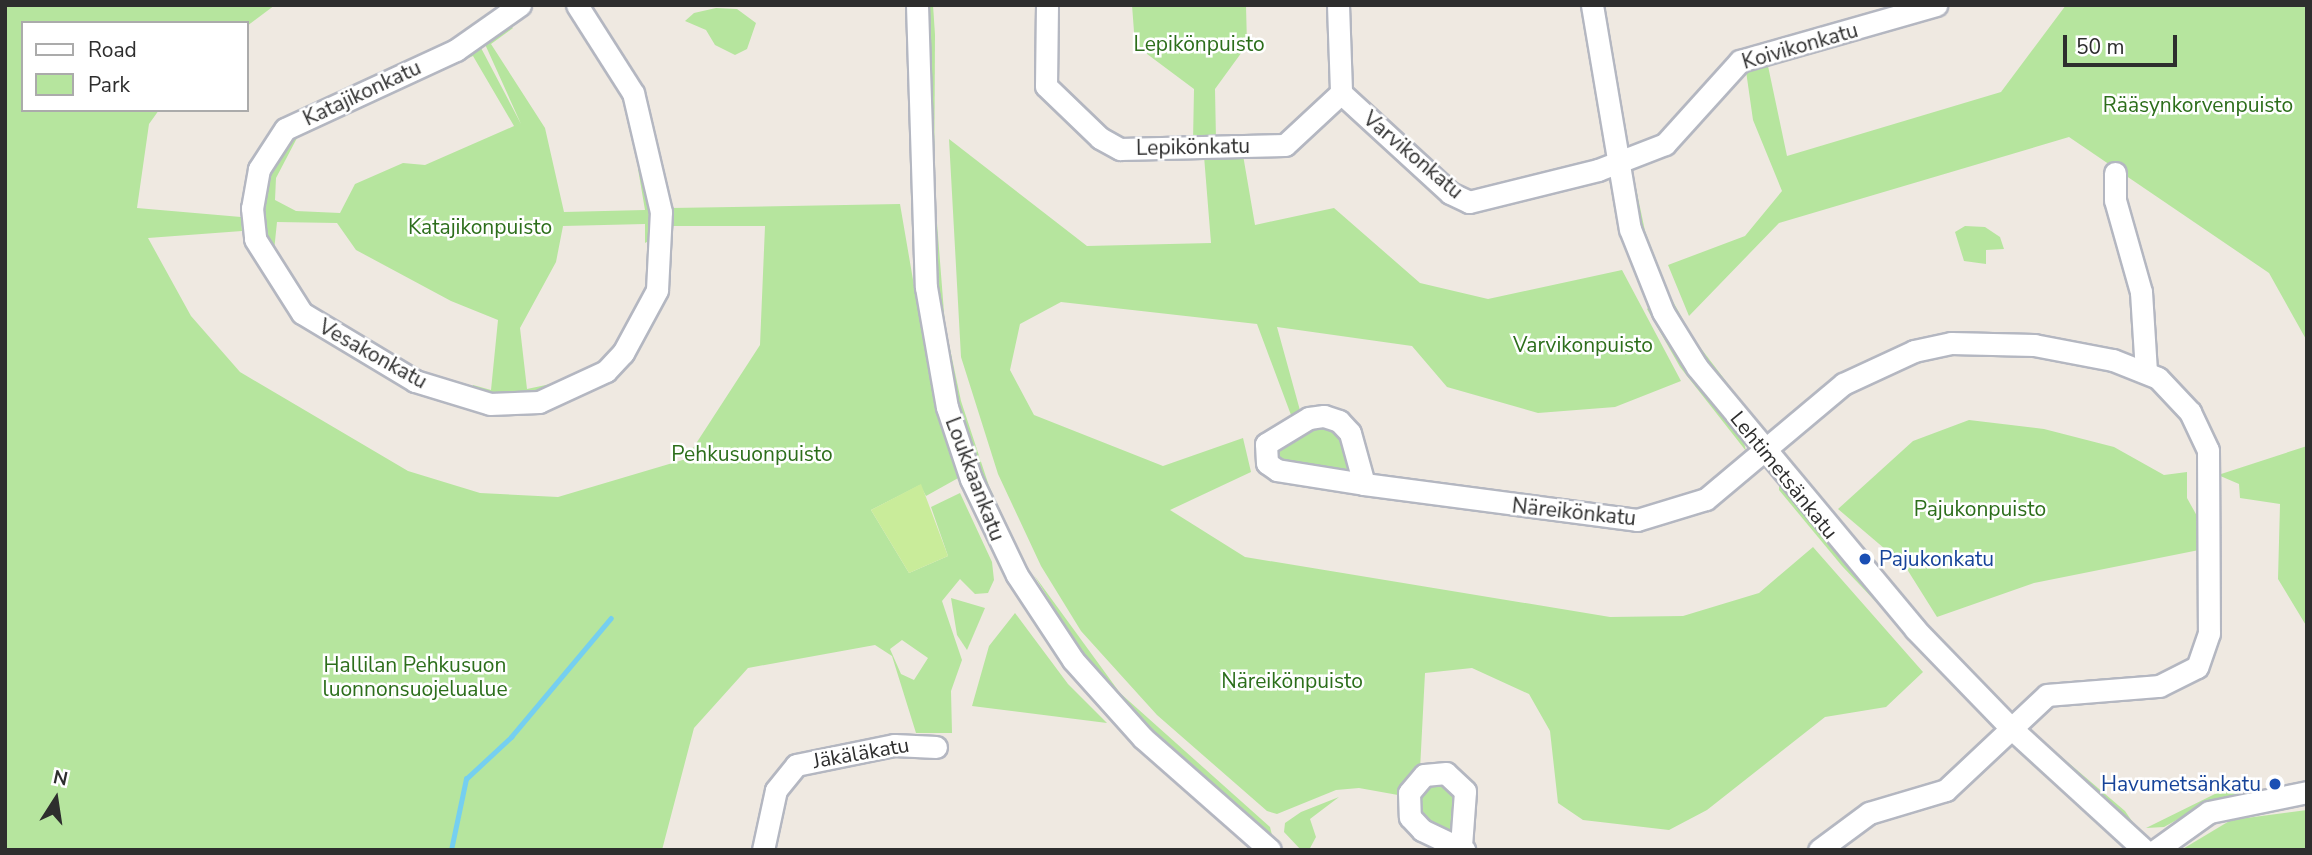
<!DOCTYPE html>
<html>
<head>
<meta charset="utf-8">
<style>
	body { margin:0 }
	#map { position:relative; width:2312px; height:855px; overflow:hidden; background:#efe9e1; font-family:"Nunito Sans",sans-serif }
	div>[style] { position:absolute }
	.green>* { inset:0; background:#b6e59e }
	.pitch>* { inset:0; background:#c9ec9a }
	.stream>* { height:4.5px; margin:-2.25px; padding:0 2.25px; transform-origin:2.25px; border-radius:2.25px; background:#75cff0 }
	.roads { filter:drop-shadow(2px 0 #b4b7c1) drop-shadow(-2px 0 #b4b7c1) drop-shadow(0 2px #b4b7c1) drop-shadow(0 -2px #b4b7c1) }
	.minor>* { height:21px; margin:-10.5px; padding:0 10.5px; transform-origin:10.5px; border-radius:10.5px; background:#fff }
	.dots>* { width:19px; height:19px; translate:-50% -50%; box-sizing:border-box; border:4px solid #fff; border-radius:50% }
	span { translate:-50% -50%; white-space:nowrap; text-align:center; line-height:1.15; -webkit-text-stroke:5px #fff; paint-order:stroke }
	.park-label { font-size:21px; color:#2c6e1b }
	.street-label { font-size:21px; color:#2e2e2e }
	.transit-label { font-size:21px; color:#164399 }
	.left { translate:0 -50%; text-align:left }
	.right { translate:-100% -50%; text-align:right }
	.frame { position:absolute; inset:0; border:7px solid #2e2e2e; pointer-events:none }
	.legend { position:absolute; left:21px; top:21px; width:228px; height:91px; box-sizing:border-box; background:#fff; border:2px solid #ababab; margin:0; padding:9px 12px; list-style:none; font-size:21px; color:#2e2e2e }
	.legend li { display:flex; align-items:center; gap:14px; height:35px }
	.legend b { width:35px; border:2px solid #ababab }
	.north { position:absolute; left:21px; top:764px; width:70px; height:70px; -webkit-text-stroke:5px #fff; paint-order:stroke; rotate:12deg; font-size:19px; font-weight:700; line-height:28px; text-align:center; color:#2e2e2e }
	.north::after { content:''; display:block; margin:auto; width:24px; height:32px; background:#2e2e2e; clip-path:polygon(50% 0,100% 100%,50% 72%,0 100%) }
	.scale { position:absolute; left:2063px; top:35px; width:114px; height:32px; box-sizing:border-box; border:4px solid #2e2e2e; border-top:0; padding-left:9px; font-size:21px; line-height:24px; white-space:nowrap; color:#2e2e2e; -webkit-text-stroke:5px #fff; paint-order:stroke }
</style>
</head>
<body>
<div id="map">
	<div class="green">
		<div style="clip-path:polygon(evenodd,5px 5px,275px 5px,247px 26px,23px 23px,23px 110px,159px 110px,149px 124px,137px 208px,241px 217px,242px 231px,148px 238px,191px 316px,240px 372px,408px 471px,480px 493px,558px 497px,686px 459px,760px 345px,765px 226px,672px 226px,671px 208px,900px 204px,930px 379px,960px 477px,926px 496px,920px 485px,871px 510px,909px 573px,948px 556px,931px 507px,960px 493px,992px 562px,994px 580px,988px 593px,975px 594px,960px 579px,942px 601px,962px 660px,951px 691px,952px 733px,916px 733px,892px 656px,875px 645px,748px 668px,694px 728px,662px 850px,5px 850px,5px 5px,902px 640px,928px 658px,914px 680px,901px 674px,890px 649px,902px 640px)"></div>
		<div style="clip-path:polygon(925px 5px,933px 5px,935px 35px,934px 215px)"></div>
		<div style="clip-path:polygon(1132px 5px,1246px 5px,1247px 45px,1215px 89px,1216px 140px,1193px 141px,1194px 89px,1135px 45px)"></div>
		<div style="clip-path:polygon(2066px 5px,2307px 5px,2307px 341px,2269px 273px,2069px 137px,1779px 223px,1689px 316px,1668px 265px,1745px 236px,1782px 191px,1753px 120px,1746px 71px,1768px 66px,1787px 156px,2001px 92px)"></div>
		<div style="clip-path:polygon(716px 8px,737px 9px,756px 23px,747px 49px,735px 55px,715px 45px,706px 30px,685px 21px,694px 13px)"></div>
		<div style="clip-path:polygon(509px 24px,513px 28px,491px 44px,545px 128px,564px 212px,645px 210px,638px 169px,643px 168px,654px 215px,652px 239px,645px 243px,645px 224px,563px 226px,556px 262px,520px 328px,527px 389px,560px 382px,522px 398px,472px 391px,473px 385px,491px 390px,498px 320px,451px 301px,356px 250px,337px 223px,277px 222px,274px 251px,267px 248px,263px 226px,269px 177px,294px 135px,297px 138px,276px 178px,275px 200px,296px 211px,340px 213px,355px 184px,403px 163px,425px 165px,514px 126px,473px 56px,448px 67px,446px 62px,480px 46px,521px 124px,484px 42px)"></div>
		<div style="clip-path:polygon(949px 139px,1087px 246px,1211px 243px,1204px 156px,1243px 155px,1255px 225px,1334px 208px,1420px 283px,1488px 299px,1622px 270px,1681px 381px,1615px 407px,1538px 413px,1447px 387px,1412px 346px,1277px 327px,1301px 414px,1291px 415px,1257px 324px,1061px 302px,1020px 324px,1010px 370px,1034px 415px,1163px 466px,1243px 438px,1251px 472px,1170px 510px,1245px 557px,1610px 617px,1683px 616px,1759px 593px,1813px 547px,1923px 672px,1886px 707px,1825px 717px,1707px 810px,1669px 830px,1583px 820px,1558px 803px,1550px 731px,1529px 694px,1472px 668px,1425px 673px,1420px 770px,1398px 795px,1359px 788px,1336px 790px,1277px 814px,1267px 811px,1157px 715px,1081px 631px,1041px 566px,998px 474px,961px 357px)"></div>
		<div style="clip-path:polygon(1632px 169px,1645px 231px,1670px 296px,1693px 338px,1764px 431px,1723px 388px,1677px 320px,1640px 233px)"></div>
		<div style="clip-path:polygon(931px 221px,937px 223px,945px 325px,961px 401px,989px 486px,1025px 563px,996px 516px,963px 430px,939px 327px)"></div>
		<div style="clip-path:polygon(1965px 226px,1985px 227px,2000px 237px,2004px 249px,1986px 250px,1986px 264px,1964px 261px,1955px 232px)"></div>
		<div style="clip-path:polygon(1650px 306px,1702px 388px,1743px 438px,1746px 451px,1680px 367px,1647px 309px)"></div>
		<div style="clip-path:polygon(1969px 420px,2044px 429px,2114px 447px,2164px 475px,2187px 472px,2187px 498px,2202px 525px,2204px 549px,2034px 583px,1937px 617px,1905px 566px,1838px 509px,1913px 441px)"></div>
		<div style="clip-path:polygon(1309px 426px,1338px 428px,1352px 475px,1277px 463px,1273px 449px)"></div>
		<div style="clip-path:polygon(2307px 446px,2307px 627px,2278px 579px,2280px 504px,2240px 498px,2239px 484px,2218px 475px)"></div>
		<div style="clip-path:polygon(1779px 483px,1979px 707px,1977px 709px,1842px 566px,1779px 490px)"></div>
		<div style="clip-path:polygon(1034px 575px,1120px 693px,1270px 827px,1272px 835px,1145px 729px,1091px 669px)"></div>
		<div style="clip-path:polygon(951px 598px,985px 608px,967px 650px,957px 635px)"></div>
		<div style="clip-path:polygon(1015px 613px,1068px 684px,1107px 723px,972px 706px,989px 646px)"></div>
		<div style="clip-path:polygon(2030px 730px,2125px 811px,2134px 824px,2032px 734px)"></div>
		<div style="clip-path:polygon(1432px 779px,1457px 791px,1456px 835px,1423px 822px,1414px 798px)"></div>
		<div style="clip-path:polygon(2241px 788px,2241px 793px,2211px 801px,2164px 827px,2146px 828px,2221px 791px)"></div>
		<div style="clip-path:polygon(1339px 797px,1310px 819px,1316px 837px,1309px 850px,1301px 850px,1284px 832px,1285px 823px,1301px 812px)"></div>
		<div style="clip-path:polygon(2307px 810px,2307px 850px,2181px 850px,2231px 820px)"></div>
	</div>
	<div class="pitch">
		<div style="clip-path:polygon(921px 484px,948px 556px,909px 573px,871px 510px)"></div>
	</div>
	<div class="stream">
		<div style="left:451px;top:850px;width:73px;rotate:-78.1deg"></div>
		<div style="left:466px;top:779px;width:62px;rotate:-43deg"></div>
		<div style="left:511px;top:737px;width:155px;rotate:-50deg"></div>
	</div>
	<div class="roads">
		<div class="minor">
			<div style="left:520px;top:5px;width:78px;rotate:144.9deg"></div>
			<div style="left:456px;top:50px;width:188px;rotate:155.2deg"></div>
			<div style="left:285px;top:129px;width:48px;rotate:123deg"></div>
			<div style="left:259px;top:169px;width:40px;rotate:100deg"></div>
			<div style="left:252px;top:208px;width:31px;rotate:84deg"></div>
			<div style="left:255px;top:239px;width:88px;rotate:57.6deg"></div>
			<div style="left:302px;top:313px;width:132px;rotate:31deg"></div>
			<div style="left:415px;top:381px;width:78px;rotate:17deg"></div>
			<div style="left:490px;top:404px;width:49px;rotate:-2.3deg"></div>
			<div style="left:539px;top:402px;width:74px;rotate:-24.8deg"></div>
			<div style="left:606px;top:371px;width:25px;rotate:-47deg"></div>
			<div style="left:623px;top:353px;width:72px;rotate:-61.6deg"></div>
			<div style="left:657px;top:290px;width:78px;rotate:-87.1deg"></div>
			<div style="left:661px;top:212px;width:122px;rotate:-103.2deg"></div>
			<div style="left:633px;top:93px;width:104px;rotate:-122.5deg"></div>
			<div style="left:917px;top:5px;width:282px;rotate:88.2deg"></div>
			<div style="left:926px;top:287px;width:122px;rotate:80.1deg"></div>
			<div style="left:947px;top:407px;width:76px;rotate:71.6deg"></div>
			<div style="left:971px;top:479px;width:106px;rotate:64.4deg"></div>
			<div style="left:1017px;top:575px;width:102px;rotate:56.6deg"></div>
			<div style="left:1073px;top:660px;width:105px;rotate:48.1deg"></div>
			<div style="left:1143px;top:738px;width:169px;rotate:41.4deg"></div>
			<div style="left:1047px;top:5px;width:81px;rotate:90.7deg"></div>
			<div style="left:1046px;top:86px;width:75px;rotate:43.9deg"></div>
			<div style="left:1100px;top:138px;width:23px;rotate:29deg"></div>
			<div style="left:1120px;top:149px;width:165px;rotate:-1.4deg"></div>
			<div style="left:1285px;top:145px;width:76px;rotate:-42.9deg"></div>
			<div style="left:1338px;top:5px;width:88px;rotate:88deg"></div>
			<div style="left:1341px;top:93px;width:148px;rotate:42.5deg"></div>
			<div style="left:1450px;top:193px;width:21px;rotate:25deg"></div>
			<div style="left:1469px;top:202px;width:133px;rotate:-13.9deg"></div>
			<div style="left:1598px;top:170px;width:72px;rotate:-21.2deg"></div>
			<div style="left:1665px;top:144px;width:112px;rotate:-47.9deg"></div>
			<div style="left:1740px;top:61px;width:204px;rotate:-15.9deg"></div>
			<div style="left:1592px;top:5px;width:227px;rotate:80.4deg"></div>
			<div style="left:1630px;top:229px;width:89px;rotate:68.3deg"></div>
			<div style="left:1663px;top:312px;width:65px;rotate:58.3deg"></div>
			<div style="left:1697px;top:367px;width:341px;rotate:50.2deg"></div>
			<div style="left:1915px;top:629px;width:136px;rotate:45.9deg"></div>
			<div style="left:2010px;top:727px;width:182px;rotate:42.5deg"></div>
			<div style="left:2115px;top:173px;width:27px;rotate:90deg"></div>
			<div style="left:2115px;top:200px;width:96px;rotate:74.2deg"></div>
			<div style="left:2141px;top:292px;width:79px;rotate:86.4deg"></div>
			<div style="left:1364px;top:484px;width:88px;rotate:-170.9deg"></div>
			<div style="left:1277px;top:470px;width:12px;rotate:-145deg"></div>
			<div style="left:1267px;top:463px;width:19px;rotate:-93deg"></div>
			<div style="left:1266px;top:444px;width:50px;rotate:-31.2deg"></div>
			<div style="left:1309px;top:418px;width:15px;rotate:-8deg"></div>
			<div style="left:1324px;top:416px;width:16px;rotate:18deg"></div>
			<div style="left:1339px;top:421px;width:16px;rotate:47deg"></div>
			<div style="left:1350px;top:433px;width:53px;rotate:74.6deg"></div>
			<div style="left:1364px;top:484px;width:275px;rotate:7.5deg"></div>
			<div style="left:1637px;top:520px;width:72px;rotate:-16.9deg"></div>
			<div style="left:1706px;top:499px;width:179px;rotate:-40deg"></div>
			<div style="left:1843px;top:384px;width:78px;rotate:-24.9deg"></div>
			<div style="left:1914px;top:351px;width:38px;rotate:-12deg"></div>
			<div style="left:1951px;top:343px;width:83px;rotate:1.4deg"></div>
			<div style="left:2034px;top:345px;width:80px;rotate:10.8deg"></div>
			<div style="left:2113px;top:360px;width:48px;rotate:21.8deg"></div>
			<div style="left:2158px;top:378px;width:47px;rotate:46.7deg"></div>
			<div style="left:2190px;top:412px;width:42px;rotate:64.7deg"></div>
			<div style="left:2208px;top:450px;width:183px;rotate:89.7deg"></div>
			<div style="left:2209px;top:633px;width:36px;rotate:109deg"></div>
			<div style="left:2197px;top:667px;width:42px;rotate:153.4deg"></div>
			<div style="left:2159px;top:686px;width:112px;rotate:175.4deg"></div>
			<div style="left:2047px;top:695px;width:139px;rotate:136.8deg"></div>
			<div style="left:1946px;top:790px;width:80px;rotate:163.4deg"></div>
			<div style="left:1869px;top:813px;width:62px;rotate:143.5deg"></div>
			<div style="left:1461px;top:846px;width:55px;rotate:-85.8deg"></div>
			<div style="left:1465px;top:791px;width:26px;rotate:-137deg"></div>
			<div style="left:1446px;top:773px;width:22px;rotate:175deg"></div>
			<div style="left:1424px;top:775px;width:23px;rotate:130deg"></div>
			<div style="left:1409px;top:793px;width:24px;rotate:88deg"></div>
			<div style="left:1410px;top:817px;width:18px;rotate:47deg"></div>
			<div style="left:1422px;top:830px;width:47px;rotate:25.5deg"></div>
			<div style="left:763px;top:850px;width:61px;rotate:-77.8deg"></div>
			<div style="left:776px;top:790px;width:32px;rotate:-51deg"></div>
			<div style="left:796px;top:765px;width:100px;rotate:-11.5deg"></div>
			<div style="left:894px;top:745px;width:42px;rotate:2.7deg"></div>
			<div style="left:2156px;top:850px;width:65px;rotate:-35.6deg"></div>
			<div style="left:2209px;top:812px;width:100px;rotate:-11.5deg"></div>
		</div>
	</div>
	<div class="dots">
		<div style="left:1865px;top:559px;background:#1a4fb4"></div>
		<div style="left:2275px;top:784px;background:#1a4fb4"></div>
	</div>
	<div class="park-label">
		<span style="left:1199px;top:44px">Lepikönpuisto</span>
		<span style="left:2198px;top:105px">Rääsynkorvenpuisto</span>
		<span style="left:480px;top:227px">Katajikonpuisto</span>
		<span style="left:1583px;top:345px">Varvikonpuisto</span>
		<span style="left:752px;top:454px">Pehkusuonpuisto</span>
		<span style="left:1980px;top:509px">Pajukonpuisto</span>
		<span style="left:415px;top:677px">Hallilan Pehkusuon<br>luonnonsuojelualue</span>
		<span style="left:1292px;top:681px">Näreikönpuisto</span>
	</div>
	<div class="street-label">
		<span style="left:1800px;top:46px;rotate:-16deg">Koivikonkatu</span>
		<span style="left:362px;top:93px;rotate:-25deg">Katajikonkatu</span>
		<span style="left:1193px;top:147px;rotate:-1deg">Lepikönkatu</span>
		<span style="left:1413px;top:155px;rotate:40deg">Varvikonkatu</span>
		<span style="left:373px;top:354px;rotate:29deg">Vesakonkatu</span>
		<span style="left:1784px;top:475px;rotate:51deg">Lehtimetsänkatu</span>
		<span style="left:975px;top:479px;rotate:69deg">Loukkaankatu</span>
		<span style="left:1574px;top:512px;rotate:6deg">Näreikönkatu</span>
		<span style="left:861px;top:753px;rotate:-10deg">Jäkäläkatu</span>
	</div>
	<div class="transit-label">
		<span class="left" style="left:1879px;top:559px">Pajukonkatu</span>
		<span class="right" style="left:2261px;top:784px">Havumetsänkatu</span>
	</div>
	<div class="frame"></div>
	<ul class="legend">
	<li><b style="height:9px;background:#fff"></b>Road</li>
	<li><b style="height:19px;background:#b6e59e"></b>Park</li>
	</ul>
	<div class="north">N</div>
	<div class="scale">50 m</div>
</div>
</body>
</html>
